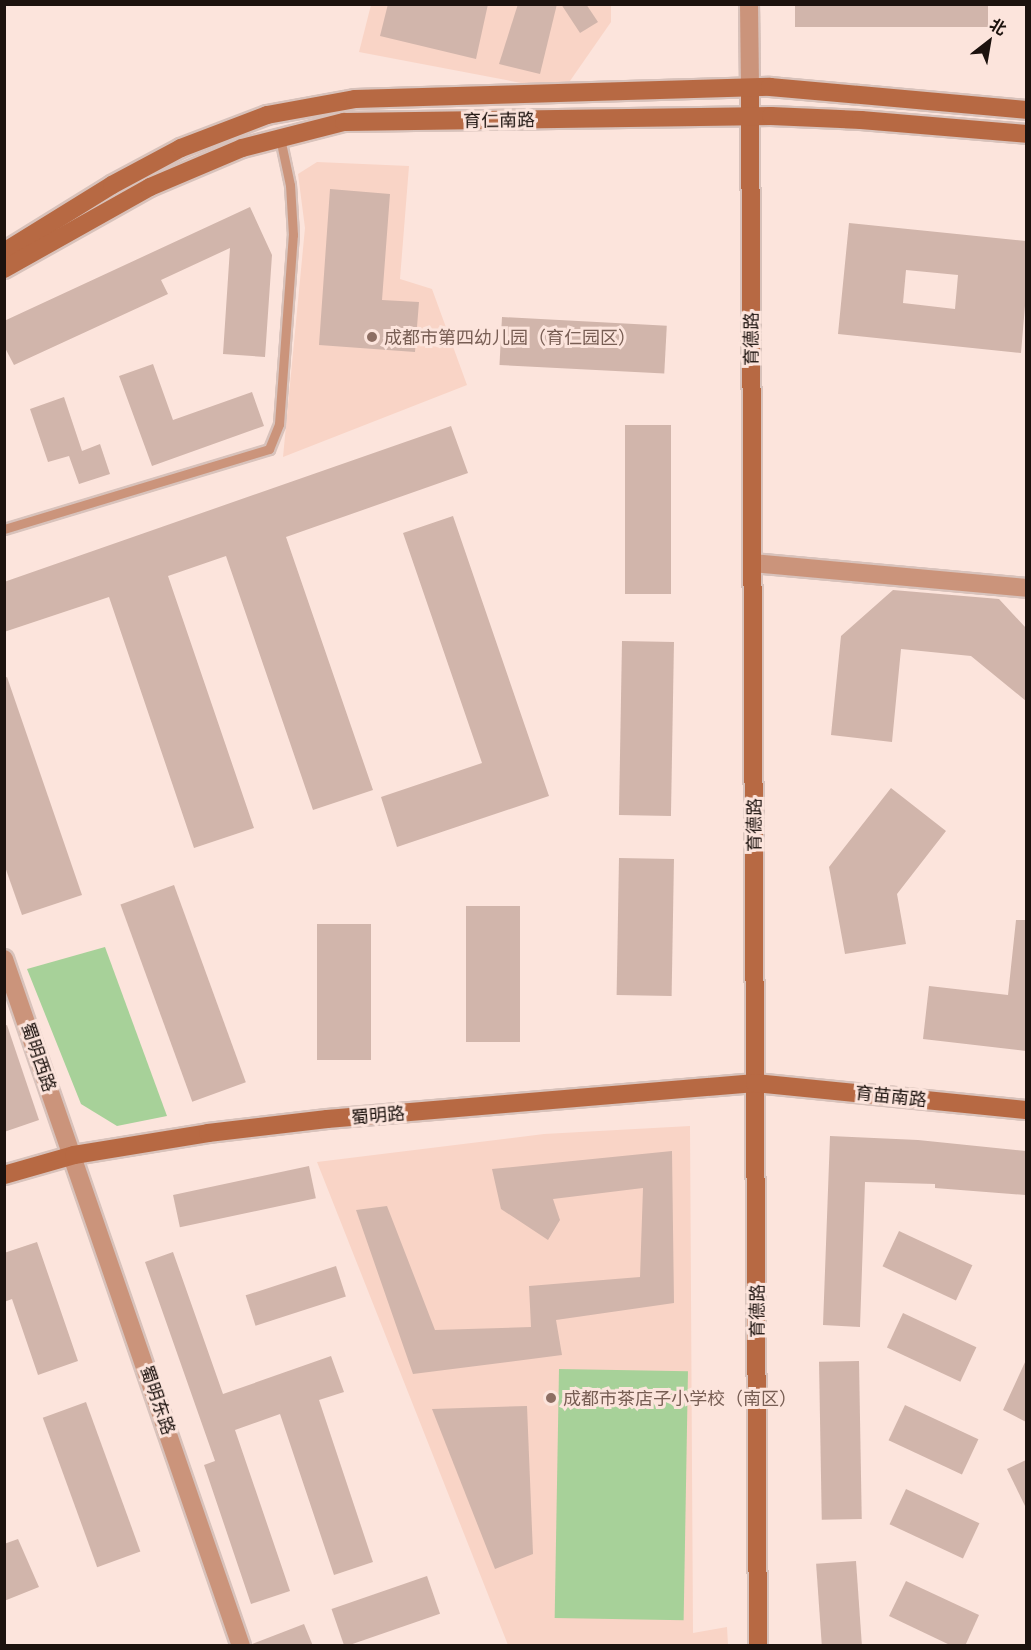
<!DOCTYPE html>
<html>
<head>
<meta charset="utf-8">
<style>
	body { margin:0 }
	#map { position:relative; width:1031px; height:1650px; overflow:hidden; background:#fce4dc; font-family:Lato,"Noto Sans SC",sans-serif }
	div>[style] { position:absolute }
	.built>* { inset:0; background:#f9d4c6 }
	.green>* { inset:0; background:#a7d199; transform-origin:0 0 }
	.building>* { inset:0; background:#d1b5ab; transform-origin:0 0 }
	.roads { filter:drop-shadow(2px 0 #d8c2bb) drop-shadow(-2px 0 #d8c2bb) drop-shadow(0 2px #d8c2bb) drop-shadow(0 -2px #d8c2bb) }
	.lane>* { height:9px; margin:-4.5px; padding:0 4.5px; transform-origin:4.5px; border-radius:4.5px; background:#cb947b }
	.street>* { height:18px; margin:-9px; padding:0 9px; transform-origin:9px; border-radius:9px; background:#cb947b }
	.secondary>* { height:18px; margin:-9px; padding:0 9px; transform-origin:9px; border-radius:9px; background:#b76943 }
	.dots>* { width:16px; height:16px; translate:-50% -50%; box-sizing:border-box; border:3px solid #fce4dc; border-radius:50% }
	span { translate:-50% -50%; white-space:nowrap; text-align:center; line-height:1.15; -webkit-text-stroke:6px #fce4dc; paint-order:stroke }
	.street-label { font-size:18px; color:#1c120e }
	.education-label { font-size:18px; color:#785e54 }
	.left { translate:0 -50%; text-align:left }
	.frame { position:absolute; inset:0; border:6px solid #1c120e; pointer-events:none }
	.north { position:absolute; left:959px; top:12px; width:60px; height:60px; -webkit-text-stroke:4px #fce4dc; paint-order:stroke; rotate:31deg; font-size:16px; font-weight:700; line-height:24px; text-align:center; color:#1c120e }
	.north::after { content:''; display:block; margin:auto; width:21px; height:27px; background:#1c120e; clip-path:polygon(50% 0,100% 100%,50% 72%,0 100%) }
</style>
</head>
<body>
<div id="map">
	<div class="built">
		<div style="clip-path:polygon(371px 5px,611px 5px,611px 22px,563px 91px,359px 52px)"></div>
		<div style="clip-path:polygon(317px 162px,409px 166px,400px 279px,432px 289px,467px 385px,283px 457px,305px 228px,298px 174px)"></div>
		<div style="clip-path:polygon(690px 1126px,693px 1633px,727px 1627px,728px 1645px,508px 1645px,317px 1162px,544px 1134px)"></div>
	</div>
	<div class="green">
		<div style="clip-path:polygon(105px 947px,167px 1116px,117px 1126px,81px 1104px,27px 969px)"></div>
		<div style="left:559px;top:1369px;width:129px;height:249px;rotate:1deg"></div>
	</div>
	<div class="building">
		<div style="clip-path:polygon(388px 4px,488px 4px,476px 59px,380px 36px)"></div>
		<div style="clip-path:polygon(518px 4px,557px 4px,540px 74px,499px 64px)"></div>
		<div style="clip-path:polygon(561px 4px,586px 4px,598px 22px,580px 33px)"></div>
		<div style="left:795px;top:4px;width:193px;height:23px"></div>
		<div style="clip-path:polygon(330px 189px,390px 194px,382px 300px,419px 302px,415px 352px,319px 345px)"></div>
		<div style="clip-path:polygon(250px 207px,272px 255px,265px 357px,223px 354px,230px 248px,161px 280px,168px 294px,14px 365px,4px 346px,4px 321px)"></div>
		<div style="clip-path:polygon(evenodd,849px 223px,1026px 241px,1026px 294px,1021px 353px,838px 334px,849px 223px,906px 270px,958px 275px,955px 309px,903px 303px,906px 270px)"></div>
		<div style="left:502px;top:317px;width:165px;height:48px;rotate:3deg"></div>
		<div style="clip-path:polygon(153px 364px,173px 420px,252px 392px,264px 426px,152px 466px,119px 376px)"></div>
		<div style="clip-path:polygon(64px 397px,82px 451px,100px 444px,110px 474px,79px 484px,69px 456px,48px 462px,30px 409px)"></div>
		<div style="left:625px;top:425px;width:46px;height:169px"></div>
		<div style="clip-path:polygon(451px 426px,468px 473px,286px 537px,373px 790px,313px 810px,226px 556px,168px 576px,254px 828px,194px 848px,109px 597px,4px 632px,4px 582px)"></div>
		<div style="clip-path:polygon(453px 516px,549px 796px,397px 847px,381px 797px,482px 763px,403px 533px)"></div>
		<div style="clip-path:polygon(893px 590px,999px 599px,1026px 628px,1026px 701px,971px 656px,901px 649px,892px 742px,831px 735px,841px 636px)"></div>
		<div style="left:622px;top:641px;width:52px;height:174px;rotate:1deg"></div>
		<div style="clip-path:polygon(7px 677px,82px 895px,22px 915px,4px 864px,4px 678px)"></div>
		<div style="clip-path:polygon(891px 788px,946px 831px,897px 894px,906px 944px,845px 954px,829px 867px)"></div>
		<div style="left:619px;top:858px;width:55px;height:137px;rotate:1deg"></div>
		<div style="left:174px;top:885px;width:210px;height:57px;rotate:70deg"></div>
		<div style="left:466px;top:906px;width:54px;height:136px"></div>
		<div style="clip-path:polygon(1016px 920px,1026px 920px,1026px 1051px,923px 1039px,929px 986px,1008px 995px)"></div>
		<div style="left:317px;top:924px;width:54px;height:136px"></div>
		<div style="clip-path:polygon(7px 1025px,39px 1120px,4px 1132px,4px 1026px)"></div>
		<div style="clip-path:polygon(830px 1136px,918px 1140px,1026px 1151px,1026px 1195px,935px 1188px,935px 1184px,865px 1182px,860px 1327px,823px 1325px)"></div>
		<div style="clip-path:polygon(672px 1151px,674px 1303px,556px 1320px,562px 1355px,413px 1374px,356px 1210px,387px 1206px,435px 1330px,531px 1327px,529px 1286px,640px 1277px,643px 1188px,553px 1199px,560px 1220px,548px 1240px,501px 1209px,492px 1169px)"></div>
		<div style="left:309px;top:1166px;width:33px;height:139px;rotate:78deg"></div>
		<div style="left:899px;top:1231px;width:81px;height:39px;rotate:25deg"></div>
		<div style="clip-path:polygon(37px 1242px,78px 1361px,38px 1375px,12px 1299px,4px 1302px,4px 1253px)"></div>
		<div style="clip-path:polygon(173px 1252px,223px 1394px,331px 1356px,344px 1392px,319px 1400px,373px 1562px,334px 1575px,280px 1414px,235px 1430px,290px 1591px,251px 1604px,204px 1465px,215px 1461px,145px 1262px)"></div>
		<div style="left:336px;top:1266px;width:32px;height:95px;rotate:72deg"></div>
		<div style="left:903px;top:1313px;width:81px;height:38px;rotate:25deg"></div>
		<div style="clip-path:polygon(1026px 1360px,1026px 1422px,1003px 1410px)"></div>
		<div style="left:859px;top:1361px;width:158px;height:40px;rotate:89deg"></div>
		<div style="left:86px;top:1402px;width:159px;height:46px;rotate:70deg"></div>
		<div style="left:905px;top:1405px;width:81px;height:39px;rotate:25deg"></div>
		<div style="clip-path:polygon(527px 1406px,533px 1554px,495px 1569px,432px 1409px)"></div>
		<div style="clip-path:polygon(1026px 1460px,1026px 1508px,1007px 1469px)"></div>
		<div style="left:906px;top:1489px;width:81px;height:39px;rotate:25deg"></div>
		<div style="clip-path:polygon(18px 1539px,39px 1587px,4px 1601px,4px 1544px)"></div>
		<div style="left:856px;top:1561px;width:85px;height:40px;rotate:86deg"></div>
		<div style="left:427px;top:1576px;width:40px;height:101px;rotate:71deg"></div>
		<div style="clip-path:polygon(906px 1581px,979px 1615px,965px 1646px,952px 1646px,889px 1616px)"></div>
		<div style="clip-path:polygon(304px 1624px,313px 1646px,252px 1646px,252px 1644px)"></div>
	</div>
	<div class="roads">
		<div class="lane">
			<div style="left:4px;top:529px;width:277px;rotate:-16.8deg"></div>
			<div style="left:269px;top:449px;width:27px;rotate:-68deg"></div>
			<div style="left:279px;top:424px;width:190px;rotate:-85.8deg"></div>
			<div style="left:293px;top:235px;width:50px;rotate:-93.4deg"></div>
			<div style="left:290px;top:185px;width:48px;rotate:-102deg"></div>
		</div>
		<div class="street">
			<div style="left:749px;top:4px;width:85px;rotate:89.3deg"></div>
			<div style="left:753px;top:563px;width:274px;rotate:5.2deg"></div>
			<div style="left:4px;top:959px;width:727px;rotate:70.97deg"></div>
		</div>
		<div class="secondary">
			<div style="left:750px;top:89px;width:1557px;rotate:89.71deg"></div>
			<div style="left:4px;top:252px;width:127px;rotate:-31.8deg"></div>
			<div style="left:112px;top:185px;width:78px;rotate:-28.2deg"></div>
			<div style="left:181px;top:148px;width:92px;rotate:-21deg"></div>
			<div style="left:267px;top:115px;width:89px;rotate:-10.3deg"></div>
			<div style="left:355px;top:99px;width:415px;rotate:-1.7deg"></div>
			<div style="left:770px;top:87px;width:257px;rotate:5.1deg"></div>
			<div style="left:4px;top:269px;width:167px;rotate:-29.3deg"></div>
			<div style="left:150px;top:187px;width:100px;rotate:-23deg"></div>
			<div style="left:242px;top:148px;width:105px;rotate:-14.3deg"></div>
			<div style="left:344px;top:122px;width:427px;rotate:-0.8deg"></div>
			<div style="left:771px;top:116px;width:90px;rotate:2.5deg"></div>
			<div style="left:861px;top:120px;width:166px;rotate:4.8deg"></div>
			<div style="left:4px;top:1175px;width:73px;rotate:-15.9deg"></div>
			<div style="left:74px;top:1155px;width:136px;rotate:-9.3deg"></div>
			<div style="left:208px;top:1133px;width:120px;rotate:-6.7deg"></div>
			<div style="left:327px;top:1119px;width:430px;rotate:-4.8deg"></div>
			<div style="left:755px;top:1083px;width:272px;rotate:5.7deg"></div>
		</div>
	</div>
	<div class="dots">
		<div style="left:372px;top:337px;background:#8d6e63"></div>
		<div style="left:551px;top:1398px;background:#8d6e63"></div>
	</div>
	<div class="street-label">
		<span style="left:499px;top:120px;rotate:-1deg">育仁南路</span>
		<span style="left:751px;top:339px;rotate:-90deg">育德路</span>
		<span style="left:754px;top:825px;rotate:-90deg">育德路</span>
		<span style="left:39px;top:1057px;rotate:71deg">蜀明西路</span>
		<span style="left:891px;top:1096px;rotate:6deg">育苗南路</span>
		<span style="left:378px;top:1115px;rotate:-5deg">蜀明路</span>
		<span style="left:757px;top:1311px;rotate:-90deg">育德路</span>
		<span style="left:158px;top:1400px;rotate:71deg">蜀明东路</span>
	</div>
	<div class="education-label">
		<span class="left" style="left:384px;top:337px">成都市第四幼儿园（育仁园区）</span>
		<span class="left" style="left:563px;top:1398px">成都市茶店子小学校（南区）</span>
	</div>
	<div class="frame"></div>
	<div class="north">北</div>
</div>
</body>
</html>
